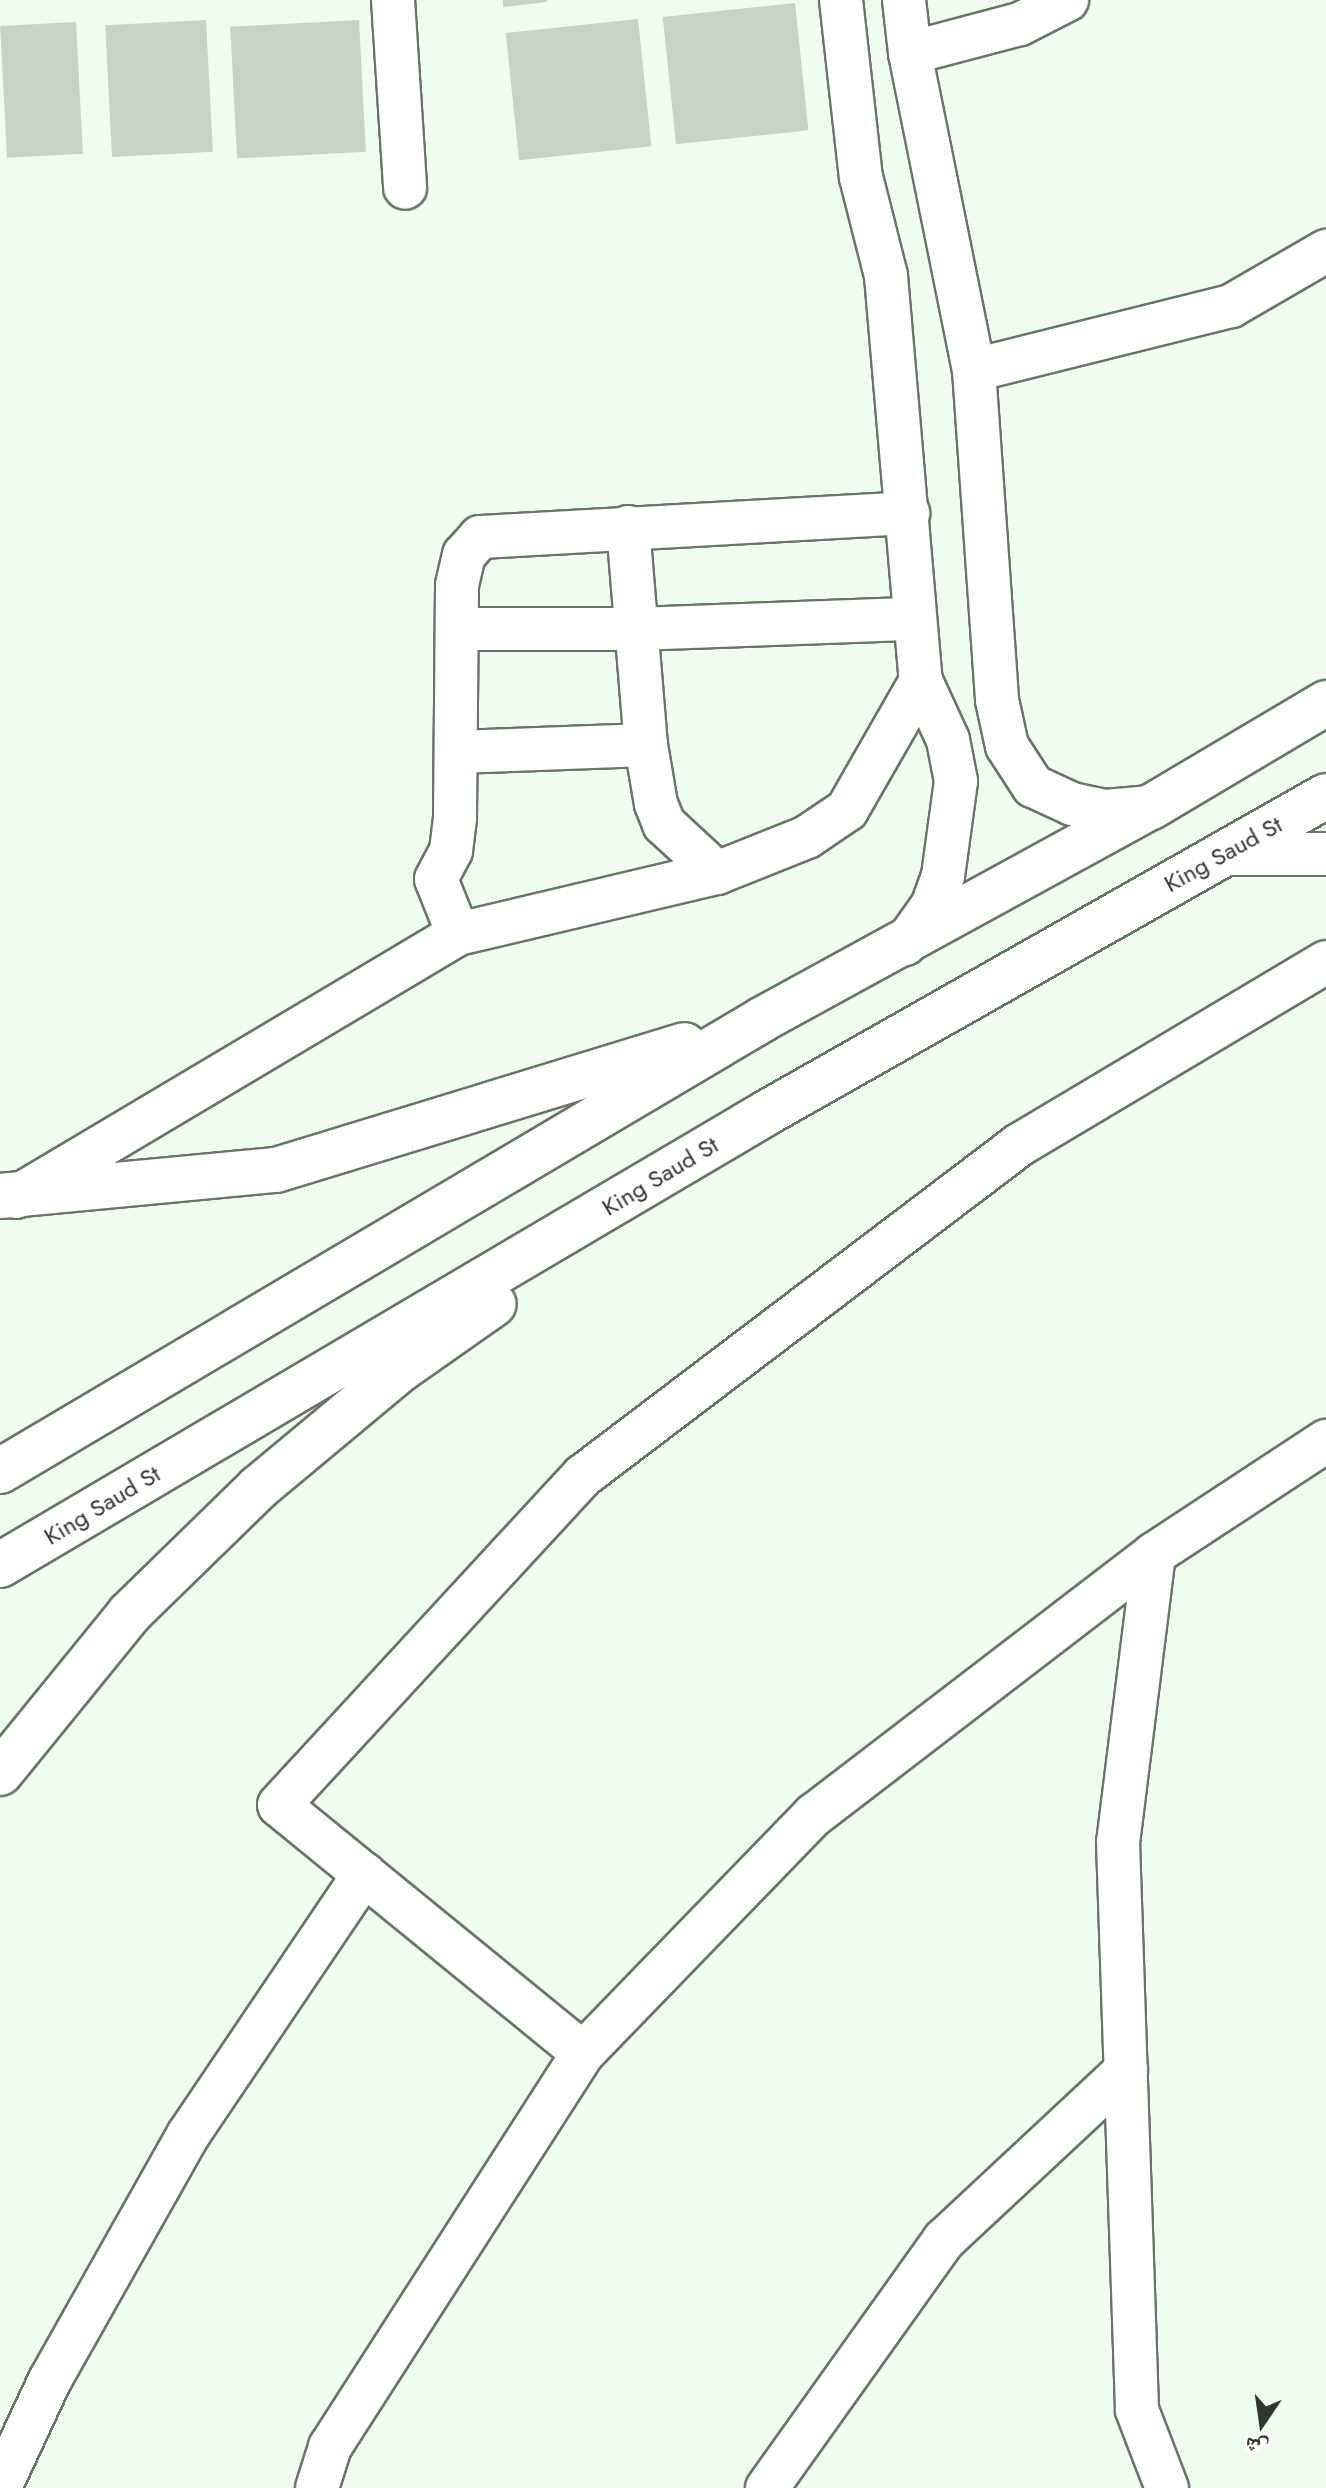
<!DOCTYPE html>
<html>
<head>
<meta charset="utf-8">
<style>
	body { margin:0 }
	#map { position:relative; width:1326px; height:2488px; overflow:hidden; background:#f0fcf0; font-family:Jost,"Noto Naskh Arabic",sans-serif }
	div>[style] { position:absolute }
	.building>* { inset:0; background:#c7d3c7; transform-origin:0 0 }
	.roads { filter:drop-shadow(2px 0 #6a756a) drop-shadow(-2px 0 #6a756a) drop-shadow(0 2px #6a756a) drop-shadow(0 -2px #6a756a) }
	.minor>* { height:42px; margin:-21px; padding:0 21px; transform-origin:21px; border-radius:21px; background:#fff }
	.major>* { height:44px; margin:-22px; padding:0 22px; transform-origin:22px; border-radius:22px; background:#fff }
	span { translate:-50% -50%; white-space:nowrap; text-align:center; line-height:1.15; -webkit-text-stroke:8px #fff; paint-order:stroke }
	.street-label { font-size:24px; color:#313631 }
	.north { position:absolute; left:1222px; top:2384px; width:80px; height:80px; -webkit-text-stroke:6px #fff; paint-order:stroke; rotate:193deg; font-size:22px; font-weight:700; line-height:32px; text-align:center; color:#313631 }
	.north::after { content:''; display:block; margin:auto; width:28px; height:36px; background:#313631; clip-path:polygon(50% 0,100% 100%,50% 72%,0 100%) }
</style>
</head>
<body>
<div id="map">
	<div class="building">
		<div style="clip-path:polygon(503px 0,547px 0,547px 2px,503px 7px)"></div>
		<div style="left:795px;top:3px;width:128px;height:133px;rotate:84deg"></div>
		<div style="left:638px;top:19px;width:128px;height:133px;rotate:84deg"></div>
		<div style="left:206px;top:20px;width:132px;height:101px;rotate:87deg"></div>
		<div style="left:359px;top:20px;width:132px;height:129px;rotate:87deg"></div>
		<div style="left:76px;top:22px;width:132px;height:76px;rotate:87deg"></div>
	</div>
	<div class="roads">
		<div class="minor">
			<div style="left:393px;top:0;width:188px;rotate:86.3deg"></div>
			<div style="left:841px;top:0;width:178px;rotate:83.6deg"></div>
			<div style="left:861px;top:177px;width:102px;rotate:75.8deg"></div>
			<div style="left:886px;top:276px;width:407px;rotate:85.1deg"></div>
			<div style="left:921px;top:681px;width:65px;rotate:65.4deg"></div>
			<div style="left:948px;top:740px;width:42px;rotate:79deg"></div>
			<div style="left:956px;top:781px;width:96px;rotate:97.8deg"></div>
			<div style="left:943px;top:876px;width:32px;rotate:110deg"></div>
			<div style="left:932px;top:906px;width:47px;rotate:125.4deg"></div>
			<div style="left:904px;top:0;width:53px;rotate:83.5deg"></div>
			<div style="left:910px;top:53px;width:323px;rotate:78.6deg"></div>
			<div style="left:974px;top:370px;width:331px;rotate:86deg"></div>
			<div style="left:997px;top:700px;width:47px;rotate:77.7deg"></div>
			<div style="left:1007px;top:746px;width:48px;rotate:57deg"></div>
			<div style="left:1033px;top:786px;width:43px;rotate:24.8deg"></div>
			<div style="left:1072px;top:804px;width:35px;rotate:12deg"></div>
			<div style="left:1106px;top:811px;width:45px;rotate:-5.1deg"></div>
			<div style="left:910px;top:53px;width:114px;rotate:-14.8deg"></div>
			<div style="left:1020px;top:24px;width:53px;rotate:-27.1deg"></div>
			<div style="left:974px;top:370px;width:265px;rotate:-14deg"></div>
			<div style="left:1231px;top:306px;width:110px;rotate:-30.1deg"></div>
			<div style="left:628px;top:527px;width:219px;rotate:85.3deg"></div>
			<div style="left:646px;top:745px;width:60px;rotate:80.4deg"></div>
			<div style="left:656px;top:804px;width:22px;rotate:68deg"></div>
			<div style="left:664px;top:824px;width:72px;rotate:42.8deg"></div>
			<div style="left:457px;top:629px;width:179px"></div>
			<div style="left:636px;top:629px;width:278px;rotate:-2.1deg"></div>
			<div style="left:458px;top:752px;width:188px;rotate:-2.1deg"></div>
			<div style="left:1222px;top:854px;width:104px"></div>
			<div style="left:458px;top:934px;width:59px;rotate:-111.8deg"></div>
			<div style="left:436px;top:879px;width:32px;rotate:-62deg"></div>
			<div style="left:451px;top:851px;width:33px;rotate:-83deg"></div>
			<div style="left:455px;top:818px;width:233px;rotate:-89.5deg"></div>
			<div style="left:457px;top:585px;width:31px;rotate:-77deg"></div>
			<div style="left:464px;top:555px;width:24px;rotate:-48deg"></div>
			<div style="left:480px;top:537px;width:429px;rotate:-3.2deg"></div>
			<div style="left:16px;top:1197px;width:514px;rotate:-30.75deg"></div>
			<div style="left:458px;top:934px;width:266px;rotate:-13.3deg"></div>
			<div style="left:717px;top:873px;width:97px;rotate:-21.8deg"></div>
			<div style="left:807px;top:837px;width:48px;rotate:-34deg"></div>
			<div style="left:847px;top:810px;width:149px;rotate:-60.2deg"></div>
			<div style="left:1154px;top:1554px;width:290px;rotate:97.1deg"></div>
			<div style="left:1118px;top:1842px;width:568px;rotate:88.08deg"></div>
			<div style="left:1137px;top:2410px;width:84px;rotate:69deg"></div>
			<div style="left:583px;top:2053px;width:392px;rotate:-140.8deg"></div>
			<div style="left:279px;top:1805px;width:449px;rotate:-47.3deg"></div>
			<div style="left:584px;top:1475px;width:546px;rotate:-37.18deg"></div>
			<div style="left:1019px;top:1145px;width:357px;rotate:-30.8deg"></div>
			<div style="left:0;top:2487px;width:118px;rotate:-65deg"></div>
			<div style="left:50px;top:2380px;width:281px;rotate:-60.6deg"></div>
			<div style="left:188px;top:2135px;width:315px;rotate:-56deg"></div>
			<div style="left:317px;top:2488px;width:43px;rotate:-72.4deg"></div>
			<div style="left:330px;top:2447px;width:468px;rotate:-57.3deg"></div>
			<div style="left:583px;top:2053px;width:332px;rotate:-45.9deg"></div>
			<div style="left:814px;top:1815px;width:429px;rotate:-37.5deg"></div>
			<div style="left:1154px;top:1554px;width:206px;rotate:-33.3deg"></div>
			<div style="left:767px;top:2488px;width:305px;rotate:-54.5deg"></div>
			<div style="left:944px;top:2240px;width:249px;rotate:-43deg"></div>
		</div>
		<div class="major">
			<div style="left:0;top:1196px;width:277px;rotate:-5.4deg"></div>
			<div style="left:276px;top:1170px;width:427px;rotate:-17deg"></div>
			<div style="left:0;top:1471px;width:887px;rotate:-30.64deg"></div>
			<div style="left:763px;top:1019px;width:442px;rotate:-28.7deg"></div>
			<div style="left:1151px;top:807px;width:204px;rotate:-30.7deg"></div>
			<div style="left:0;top:1565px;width:892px;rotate:-30.53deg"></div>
			<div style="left:768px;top:1112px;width:641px;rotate:-29.52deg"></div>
			<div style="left:0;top:1773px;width:205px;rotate:-50.9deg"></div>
			<div style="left:129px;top:1614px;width:180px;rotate:-44.3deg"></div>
			<div style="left:258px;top:1488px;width:186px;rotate:-39.8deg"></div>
			<div style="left:401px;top:1369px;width:113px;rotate:-35deg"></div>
		</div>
	</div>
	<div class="street-label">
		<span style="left:1223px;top:854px;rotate:-29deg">King Saud St</span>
		<span style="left:660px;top:1176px;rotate:-31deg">King Saud St</span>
		<span style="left:102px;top:1505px;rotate:-31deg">King Saud St</span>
	</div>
	<div class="north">ش</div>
</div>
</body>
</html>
